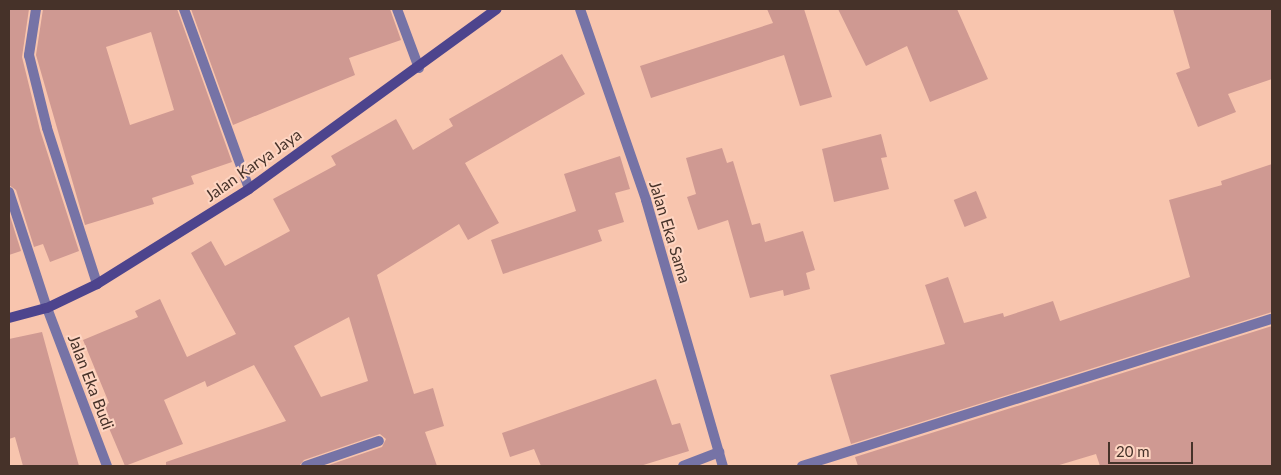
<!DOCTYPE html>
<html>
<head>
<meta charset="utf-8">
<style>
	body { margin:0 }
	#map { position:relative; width:1281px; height:475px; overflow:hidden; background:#f8c5ae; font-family:Lato,sans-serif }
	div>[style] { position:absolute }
	.building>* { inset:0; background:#cf9992; transform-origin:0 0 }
	.street>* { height:10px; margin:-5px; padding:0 5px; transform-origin:5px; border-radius:5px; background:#7673a6 }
	.secondary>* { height:10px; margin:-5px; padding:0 5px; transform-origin:5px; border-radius:5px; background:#4d448d }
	span { translate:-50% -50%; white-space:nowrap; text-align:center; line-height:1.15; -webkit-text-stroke:4px #fed5c2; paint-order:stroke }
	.street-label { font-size:16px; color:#463229 }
	.frame { position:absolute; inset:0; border:10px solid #463229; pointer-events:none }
	.scale { position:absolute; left:1108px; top:442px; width:85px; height:22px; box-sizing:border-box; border:2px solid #463229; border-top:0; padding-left:6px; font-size:15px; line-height:18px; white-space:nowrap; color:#463229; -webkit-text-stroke:4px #fed5c2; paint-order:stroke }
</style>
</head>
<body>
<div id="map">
	<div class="building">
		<div style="clip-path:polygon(9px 9px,29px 9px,22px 57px,40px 130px,79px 251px,50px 262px,43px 244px,34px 247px,16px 190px,9px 185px)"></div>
		<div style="clip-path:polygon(evenodd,43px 9px,177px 9px,232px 162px,191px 176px,194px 184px,152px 198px,154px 204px,85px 225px,36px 55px,43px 9px,151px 32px,174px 110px,130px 125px,106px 47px,151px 32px)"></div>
		<div style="clip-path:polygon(191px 9px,390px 9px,401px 40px,349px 58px,355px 75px,233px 125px)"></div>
		<div style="clip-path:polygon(767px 9px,804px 9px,832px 97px,800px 106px,784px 55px,651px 98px,640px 66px,773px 23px)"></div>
		<div style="clip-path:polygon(838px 9px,957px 9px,988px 79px,930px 102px,907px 46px,866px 66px)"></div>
		<div style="clip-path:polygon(1173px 9px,1272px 9px,1272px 79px,1228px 94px,1236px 112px,1198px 127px,1176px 73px,1190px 68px)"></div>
		<div style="clip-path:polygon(evenodd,562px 54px,585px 94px,465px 163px,499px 223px,468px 240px,459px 224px,377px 275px,414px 394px,433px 388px,444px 426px,425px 432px,437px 466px,326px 466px,382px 447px,386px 439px,380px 434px,304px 460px,299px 466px,166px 466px,166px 462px,286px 421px,254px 365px,207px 387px,205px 381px,164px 400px,183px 444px,125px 466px,100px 407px,109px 403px,83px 340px,138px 317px,135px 311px,160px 299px,187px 357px,236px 334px,191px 253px,211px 241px,225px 266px,290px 231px,273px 199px,336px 165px,331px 156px,396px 119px,413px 150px,453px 126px,449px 119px,562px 54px,349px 317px,368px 381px,321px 397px,294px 346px,349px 317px)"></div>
		<div style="clip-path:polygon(881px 134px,887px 157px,881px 158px,889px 189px,834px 202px,822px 149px)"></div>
		<div style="clip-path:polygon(722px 148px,727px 163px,733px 161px,752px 225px,760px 223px,765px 242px,803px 231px,815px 270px,806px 273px,810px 289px,784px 296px,783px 290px,750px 298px,728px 220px,698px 230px,687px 197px,696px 194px,686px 158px)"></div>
		<div style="clip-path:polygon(620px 156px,630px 189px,615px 193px,624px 222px,598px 230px,602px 241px,503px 274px,491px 240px,576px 211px,564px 174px)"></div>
		<div style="clip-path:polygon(1272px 164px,1272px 312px,851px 444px,830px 375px,945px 344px,925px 285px,948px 277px,964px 323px,1003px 313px,1004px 317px,1053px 301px,1060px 321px,1190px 277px,1169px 200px,1222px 185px,1221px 181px)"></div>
		<div style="left:976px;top:191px;width:29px;height:24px;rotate:68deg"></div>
		<div style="clip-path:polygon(9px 213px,21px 251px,9px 255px)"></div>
		<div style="clip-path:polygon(1272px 326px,1272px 466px,1100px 466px,1096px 454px,1056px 466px,858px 466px,855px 457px)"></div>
		<div style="clip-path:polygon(42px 332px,70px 434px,79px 466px,23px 466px,15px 437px,9px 439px,9px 339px)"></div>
		<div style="clip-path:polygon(656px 379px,672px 425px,680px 423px,689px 451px,640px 466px,541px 466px,534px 449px,510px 457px,502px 433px)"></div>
	</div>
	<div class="street">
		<div style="left:36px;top:9px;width:47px;rotate:98.7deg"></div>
		<div style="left:29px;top:55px;width:75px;rotate:76.1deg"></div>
		<div style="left:47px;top:128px;width:164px;rotate:72.2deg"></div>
		<div style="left:184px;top:9px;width:191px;rotate:70.1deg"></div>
		<div style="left:397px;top:9px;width:63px;rotate:69.6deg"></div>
		<div style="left:580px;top:9px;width:202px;rotate:70.9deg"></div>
		<div style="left:646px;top:200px;width:277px;rotate:73.9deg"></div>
		<div style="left:9px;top:192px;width:122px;rotate:71.9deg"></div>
		<div style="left:47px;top:308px;width:169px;rotate:69.2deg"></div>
		<div style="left:306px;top:466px;width:77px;rotate:-18.9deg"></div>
		<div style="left:683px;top:466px;width:39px;rotate:-21deg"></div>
		<div style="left:802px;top:466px;width:492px;rotate:-17.4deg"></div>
	</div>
	<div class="secondary">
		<div style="left:9px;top:318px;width:39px;rotate:-15deg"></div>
		<div style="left:47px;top:308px;width:55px;rotate:-25.6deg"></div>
		<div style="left:97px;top:284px;width:179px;rotate:-32deg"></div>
		<div style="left:249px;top:189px;width:306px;rotate:-36deg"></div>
	</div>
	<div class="street-label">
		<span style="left:253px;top:165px;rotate:-35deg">Jalan Karya Jaya</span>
		<span style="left:670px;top:232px;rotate:73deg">Jalan Eka Sama</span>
		<span style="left:91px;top:382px;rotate:69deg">Jalan Eka Budi</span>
	</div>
	<div class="frame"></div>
	<div class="scale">20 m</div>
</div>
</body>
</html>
